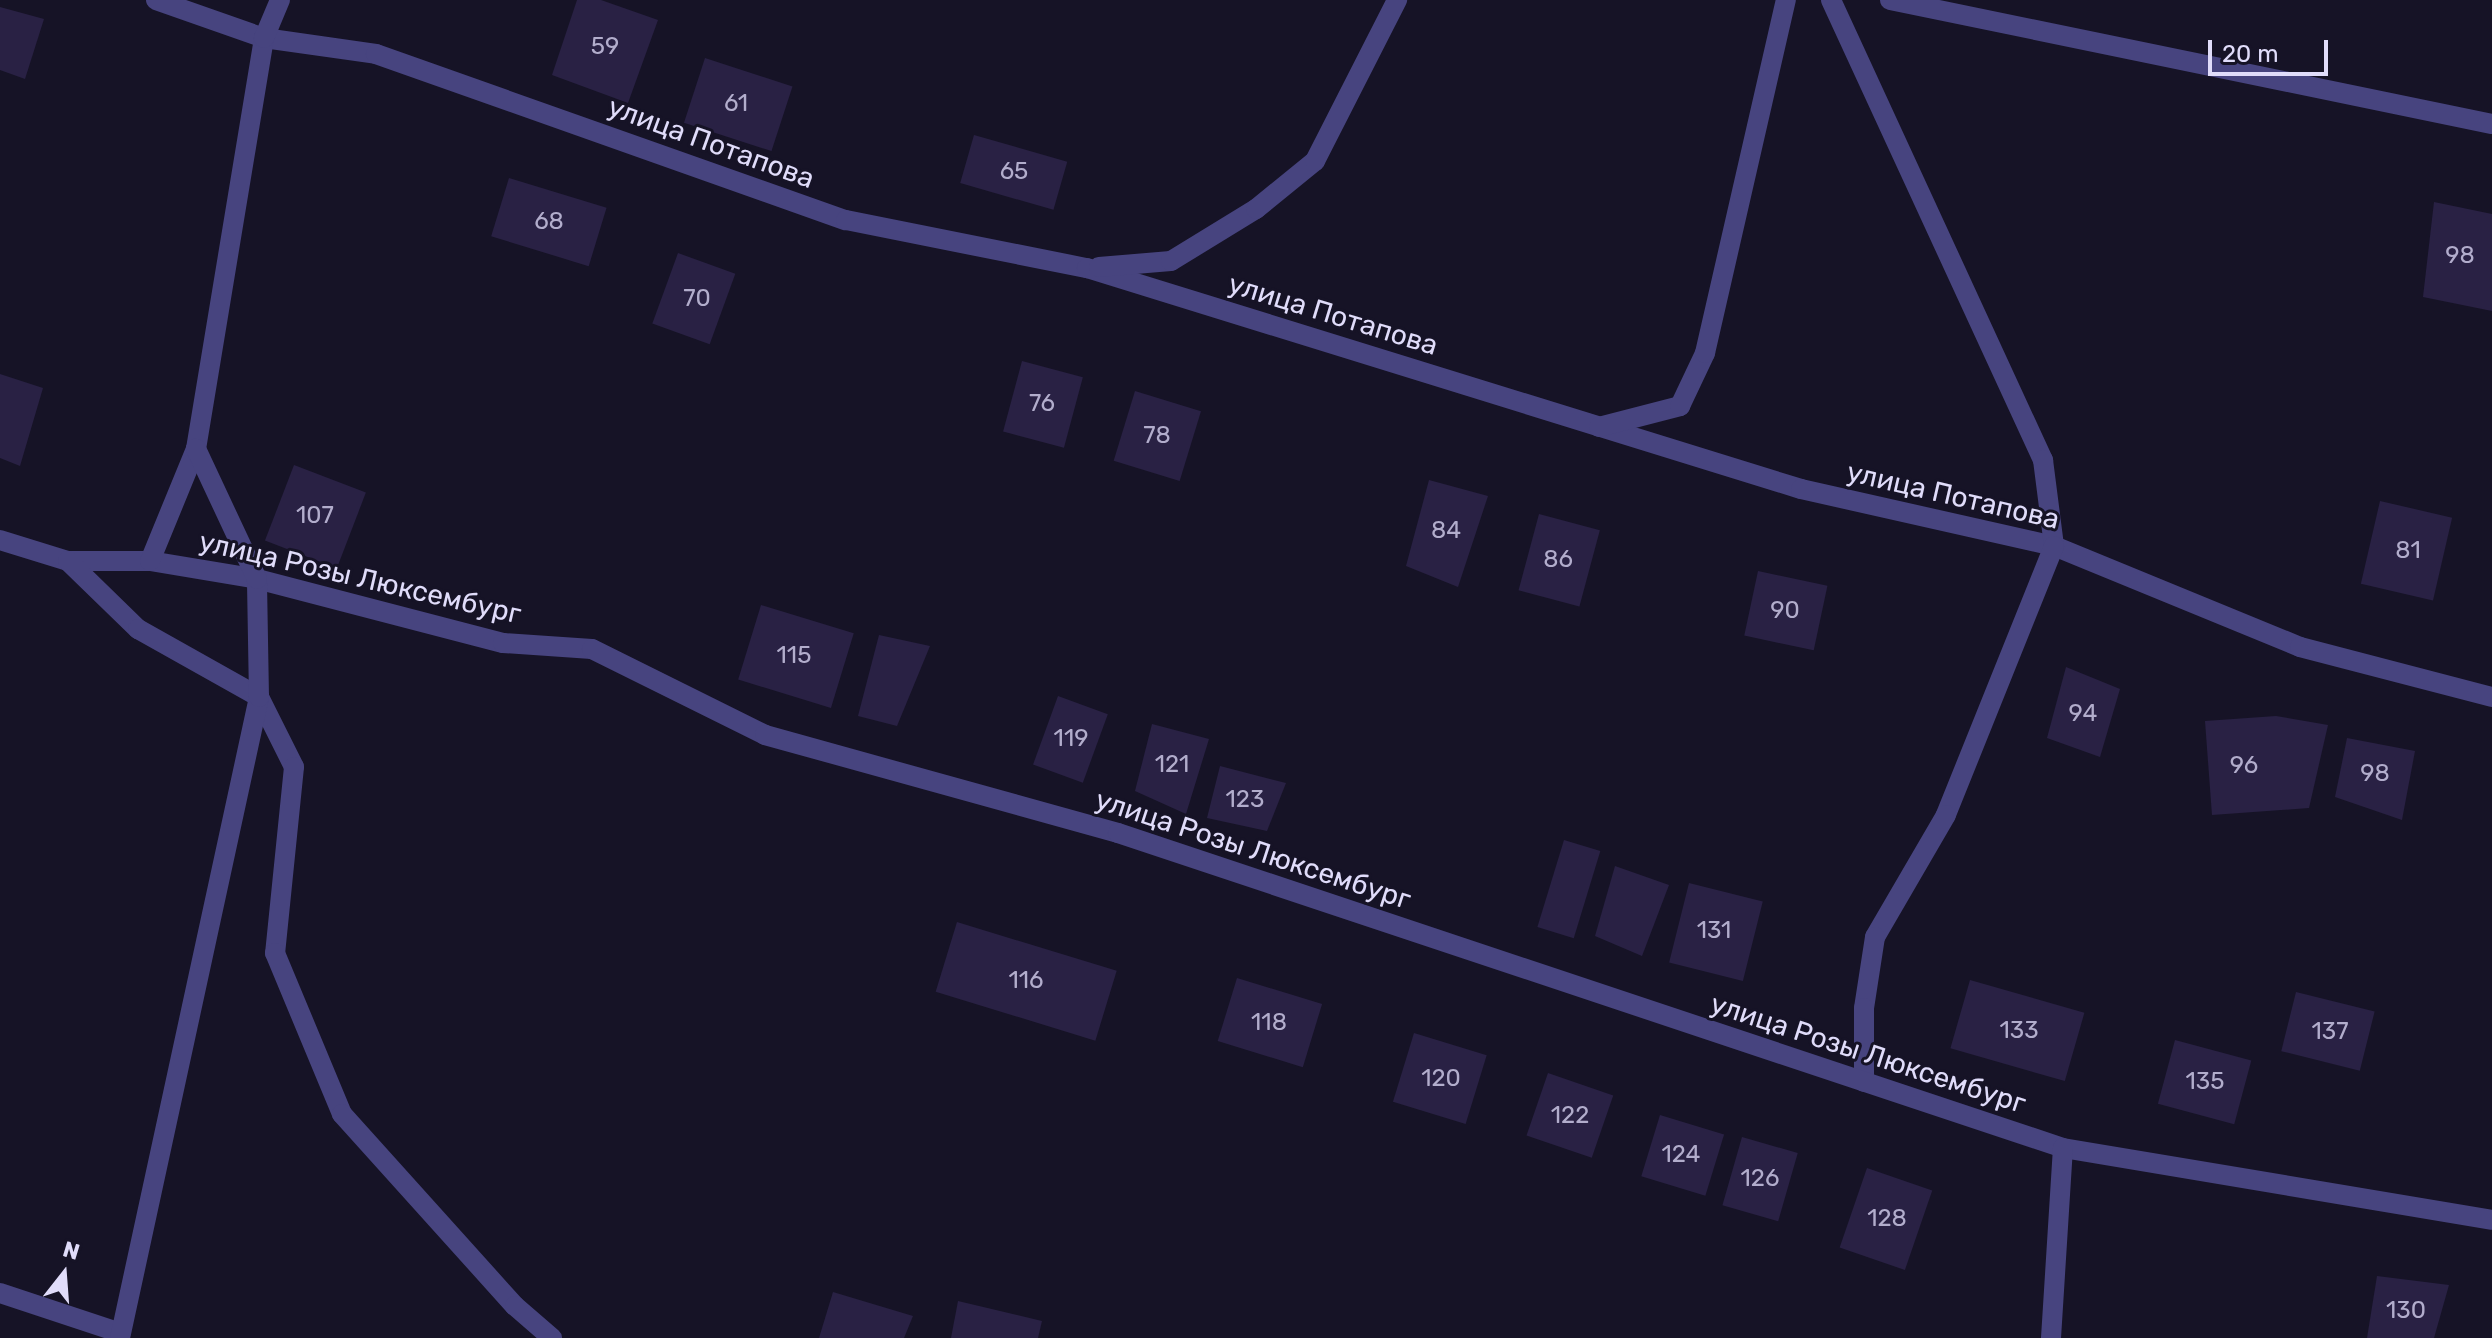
<!DOCTYPE html>
<html>
<head>
<meta charset="utf-8">
<style>
	body { margin:0 }
	#map { position:relative; width:2492px; height:1338px; overflow:hidden; background:#161326; font-family:Rubik,sans-serif }
	div>[style] { position:absolute }
	.building>* { inset:0; background:#292144; transform-origin:0 0 }
	.minor>* { height:20px; margin:-10px; padding:0 10px; transform-origin:10px; border-radius:10px; background:#47447f }
	span { translate:-50% -50%; white-space:nowrap; text-align:center; line-height:1.15; -webkit-text-stroke:6px #161326; paint-order:stroke }
	.number-label { font-size:24px; color:#b2adcc }
	.number-label span { -webkit-text-stroke-width:0 }
	.street-label { font-size:28px; color:#e0dcfa }
	.north { position:absolute; left:24px; top:1234px; width:80px; height:80px; -webkit-text-stroke:6px #161326; paint-order:stroke; rotate:17deg; font-size:22px; font-weight:700; line-height:32px; text-align:center; color:#e0dcfa }
	.north::after { content:''; display:block; margin:auto; width:28px; height:36px; background:#e0dcfa; clip-path:polygon(50% 0,100% 100%,50% 72%,0 100%) }
	.scale { position:absolute; left:2208px; top:40px; width:120px; height:36px; box-sizing:border-box; border:4px solid #e0dcfa; border-top:0; padding-left:10px; font-size:24px; line-height:28px; white-space:nowrap; color:#e0dcfa; -webkit-text-stroke:6px #161326; paint-order:stroke }
</style>
</head>
<body>
<div id="map">
	<div class="building">
		<div style="clip-path:polygon(577px 0,601px 0,658px 20px,628px 103px,552px 75px)"></div>
		<div style="clip-path:polygon(0 7px,44px 19px,25px 79px,0 70px)"></div>
		<div style="left:705px;top:58px;width:92px;height:68px;rotate:18deg"></div>
		<div style="left:974px;top:135px;width:97px;height:50px;rotate:16deg"></div>
		<div style="left:509px;top:178px;width:102px;height:61px;rotate:17deg"></div>
		<div style="clip-path:polygon(2434px 202px,2492px 214px,2492px 311px,2423px 297px)"></div>
		<div style="left:678px;top:253px;width:61px;height:75px;rotate:20deg"></div>
		<div style="left:1022px;top:361px;width:63px;height:73px;rotate:15deg"></div>
		<div style="clip-path:polygon(0 374px,43px 388px,20px 466px,0 458px)"></div>
		<div style="left:1135px;top:391px;width:69px;height:73px;rotate:17deg"></div>
		<div style="left:294px;top:465px;width:77px;height:81px;rotate:21deg"></div>
		<div style="clip-path:polygon(1429px 480px,1488px 496px,1458px 587px,1406px 566px)"></div>
		<div style="left:2380px;top:501px;width:74px;height:85px;rotate:13deg"></div>
		<div style="left:1539px;top:514px;width:63px;height:79px;rotate:15deg"></div>
		<div style="left:1758px;top:571px;width:71px;height:66px;rotate:12deg"></div>
		<div style="left:761px;top:605px;width:97px;height:78px;rotate:17deg"></div>
		<div style="clip-path:polygon(879px 635px,930px 646px,897px 726px,858px 716px)"></div>
		<div style="clip-path:polygon(2066px 667px,2120px 689px,2100px 757px,2047px 738px)"></div>
		<div style="left:1058px;top:696px;width:53px;height:73px;rotate:20deg"></div>
		<div style="clip-path:polygon(2276px 716px,2328px 725px,2309px 808px,2212px 815px,2205px 721px)"></div>
		<div style="clip-path:polygon(1152px 724px,1209px 739px,1186px 814px,1135px 791px)"></div>
		<div style="clip-path:polygon(2347px 738px,2415px 751px,2402px 820px,2335px 797px)"></div>
		<div style="clip-path:polygon(1220px 766px,1286px 783px,1267px 831px,1207px 818px)"></div>
		<div style="left:1564px;top:840px;width:38px;height:91px;rotate:17deg"></div>
		<div style="clip-path:polygon(1615px 866px,1669px 885px,1642px 956px,1595px 936px)"></div>
		<div style="left:1689px;top:883px;width:76px;height:82px;rotate:14deg"></div>
		<div style="left:957px;top:922px;width:167px;height:73px;rotate:17deg"></div>
		<div style="left:1237px;top:978px;width:89px;height:66px;rotate:17deg"></div>
		<div style="left:1970px;top:980px;width:119px;height:71px;rotate:16deg"></div>
		<div style="left:2296px;top:992px;width:81px;height:61px;rotate:14deg"></div>
		<div style="left:1414px;top:1033px;width:76px;height:72px;rotate:17deg"></div>
		<div style="left:2175px;top:1040px;width:79px;height:66px;rotate:15deg"></div>
		<div style="left:1548px;top:1073px;width:69px;height:66px;rotate:19deg"></div>
		<div style="left:1660px;top:1115px;width:67px;height:64px;rotate:17deg"></div>
		<div style="left:1742px;top:1137px;width:58px;height:71px;rotate:16deg"></div>
		<div style="left:1867px;top:1168px;width:69px;height:84px;rotate:19deg"></div>
		<div style="clip-path:polygon(2377px 1276px,2449px 1285px,2434px 1338px,2367px 1338px)"></div>
		<div style="clip-path:polygon(833px 1292px,913px 1316px,904px 1338px,819px 1338px)"></div>
		<div style="clip-path:polygon(958px 1301px,1042px 1321px,1038px 1338px,951px 1338px)"></div>
	</div>
	<div class="minor">
		<div style="left:156px;top:0;width:114px;rotate:19.4deg"></div>
		<div style="left:264px;top:38px;width:113px;rotate:8.1deg"></div>
		<div style="left:376px;top:54px;width:498px;rotate:19.5deg"></div>
		<div style="left:846px;top:220px;width:246px;rotate:11.3deg"></div>
		<div style="left:1087px;top:268px;width:747px;rotate:17.2deg"></div>
		<div style="left:1801px;top:489px;width:259px;rotate:12.7deg"></div>
		<div style="left:2054px;top:546px;width:266px;rotate:22.3deg"></div>
		<div style="left:2300px;top:647px;width:198px;rotate:14.6deg"></div>
		<div style="left:1831px;top:0;width:507px;rotate:65.26deg"></div>
		<div style="left:2043px;top:460px;width:87px;rotate:82.7deg"></div>
		<div style="left:2054px;top:546px;width:290px;rotate:111.9deg"></div>
		<div style="left:1946px;top:815px;width:141px;rotate:120.2deg"></div>
		<div style="left:1875px;top:937px;width:72px;rotate:98.8deg"></div>
		<div style="left:1864px;top:1008px;width:74px;rotate:90deg"></div>
		<div style="left:1890px;top:0;width:615px;rotate:11.64deg"></div>
		<div style="left:1099px;top:267px;width:72px;rotate:-4.8deg"></div>
		<div style="left:1171px;top:261px;width:100px;rotate:-31.5deg"></div>
		<div style="left:1256px;top:209px;width:76px;rotate:-39.1deg"></div>
		<div style="left:1315px;top:161px;width:181px;rotate:-63deg"></div>
		<div style="left:1599px;top:427px;width:84px;rotate:-14.5deg"></div>
		<div style="left:1680px;top:406px;width:59px;rotate:-64.7deg"></div>
		<div style="left:1705px;top:353px;width:362px;rotate:-77.1deg"></div>
		<div style="left:0;top:540px;width:71px;rotate:17.2deg"></div>
		<div style="left:68px;top:561px;width:82px"></div>
		<div style="left:150px;top:561px;width:109px;rotate:9.5deg"></div>
		<div style="left:257px;top:579px;width:254px;rotate:14.6deg"></div>
		<div style="left:503px;top:643px;width:89px;rotate:3.9deg"></div>
		<div style="left:592px;top:649px;width:193px;rotate:26.4deg"></div>
		<div style="left:765px;top:735px;width:366px;rotate:15.5deg"></div>
		<div style="left:1118px;top:833px;width:996px;rotate:18.43deg"></div>
		<div style="left:2063px;top:1148px;width:435px;rotate:9.5deg"></div>
		<div style="left:68px;top:561px;width:98px;rotate:44.2deg"></div>
		<div style="left:138px;top:629px;width:139px;rotate:29.3deg"></div>
		<div style="left:259px;top:697px;width:78px;rotate:63.4deg"></div>
		<div style="left:294px;top:767px;width:187px;rotate:95.8deg"></div>
		<div style="left:275px;top:953px;width:174px;rotate:67.4deg"></div>
		<div style="left:342px;top:1114px;width:258px;rotate:48deg"></div>
		<div style="left:515px;top:1306px;width:49px;rotate:40.9deg"></div>
		<div style="left:150px;top:561px;width:121px;rotate:-67.7deg"></div>
		<div style="left:196px;top:449px;width:417px;rotate:-80.6deg"></div>
		<div style="left:264px;top:38px;width:41px;rotate:-67.2deg"></div>
		<div style="left:0;top:1293px;width:127px;rotate:18.3deg"></div>
		<div style="left:120px;top:1338px;width:656px;rotate:-77.76deg"></div>
		<div style="left:259px;top:697px;width:118px;rotate:-91deg"></div>
		<div style="left:257px;top:579px;width:144px;rotate:-115.1deg"></div>
		<div style="left:2051px;top:1338px;width:190px;rotate:-86.4deg"></div>
	</div>
	<div class="number-label">
		<span style="left:605px;top:47px">59</span>
		<span style="left:736px;top:104px">61</span>
		<span style="left:1014px;top:172px">65</span>
		<span style="left:549px;top:222px">68</span>
		<span style="left:2460px;top:256px">98</span>
		<span style="left:697px;top:299px">70</span>
		<span style="left:1042px;top:404px">76</span>
		<span style="left:1157px;top:436px">78</span>
		<span style="left:315px;top:516px">107</span>
		<span style="left:1446px;top:531px">84</span>
		<span style="left:2408px;top:551px">81</span>
		<span style="left:1558px;top:560px">86</span>
		<span style="left:1785px;top:611px">90</span>
		<span style="left:794px;top:656px">115</span>
		<span style="left:2083px;top:714px">94</span>
		<span style="left:1071px;top:739px">119</span>
		<span style="left:1172px;top:765px">121</span>
		<span style="left:2244px;top:766px">96</span>
		<span style="left:2375px;top:774px">98</span>
		<span style="left:1245px;top:800px">123</span>
		<span style="left:1714px;top:931px">131</span>
		<span style="left:1026px;top:981px">116</span>
		<span style="left:1269px;top:1023px">118</span>
		<span style="left:2019px;top:1031px">133</span>
		<span style="left:2330px;top:1032px">137</span>
		<span style="left:1441px;top:1079px">120</span>
		<span style="left:2205px;top:1082px">135</span>
		<span style="left:1570px;top:1116px">122</span>
		<span style="left:1681px;top:1155px">124</span>
		<span style="left:1760px;top:1179px">126</span>
		<span style="left:1887px;top:1219px">128</span>
		<span style="left:2406px;top:1311px">130</span>
	</div>
	<div class="street-label">
		<span style="left:711px;top:143px;rotate:20deg">улица Потапова</span>
		<span style="left:1333px;top:315px;rotate:17deg">улица Потапова</span>
		<span style="left:1953px;top:496px;rotate:13deg">улица Потапова</span>
		<span style="left:360px;top:578px;rotate:13deg">улица Розы Люксембург</span>
		<span style="left:1253px;top:850px;rotate:18deg">улица Розы Люксембург</span>
		<span style="left:1868px;top:1054px;rotate:18deg">улица Розы Люксембург</span>
	</div>
	<div class="north">N</div>
	<div class="scale">20 m</div>
</div>
</body>
</html>
